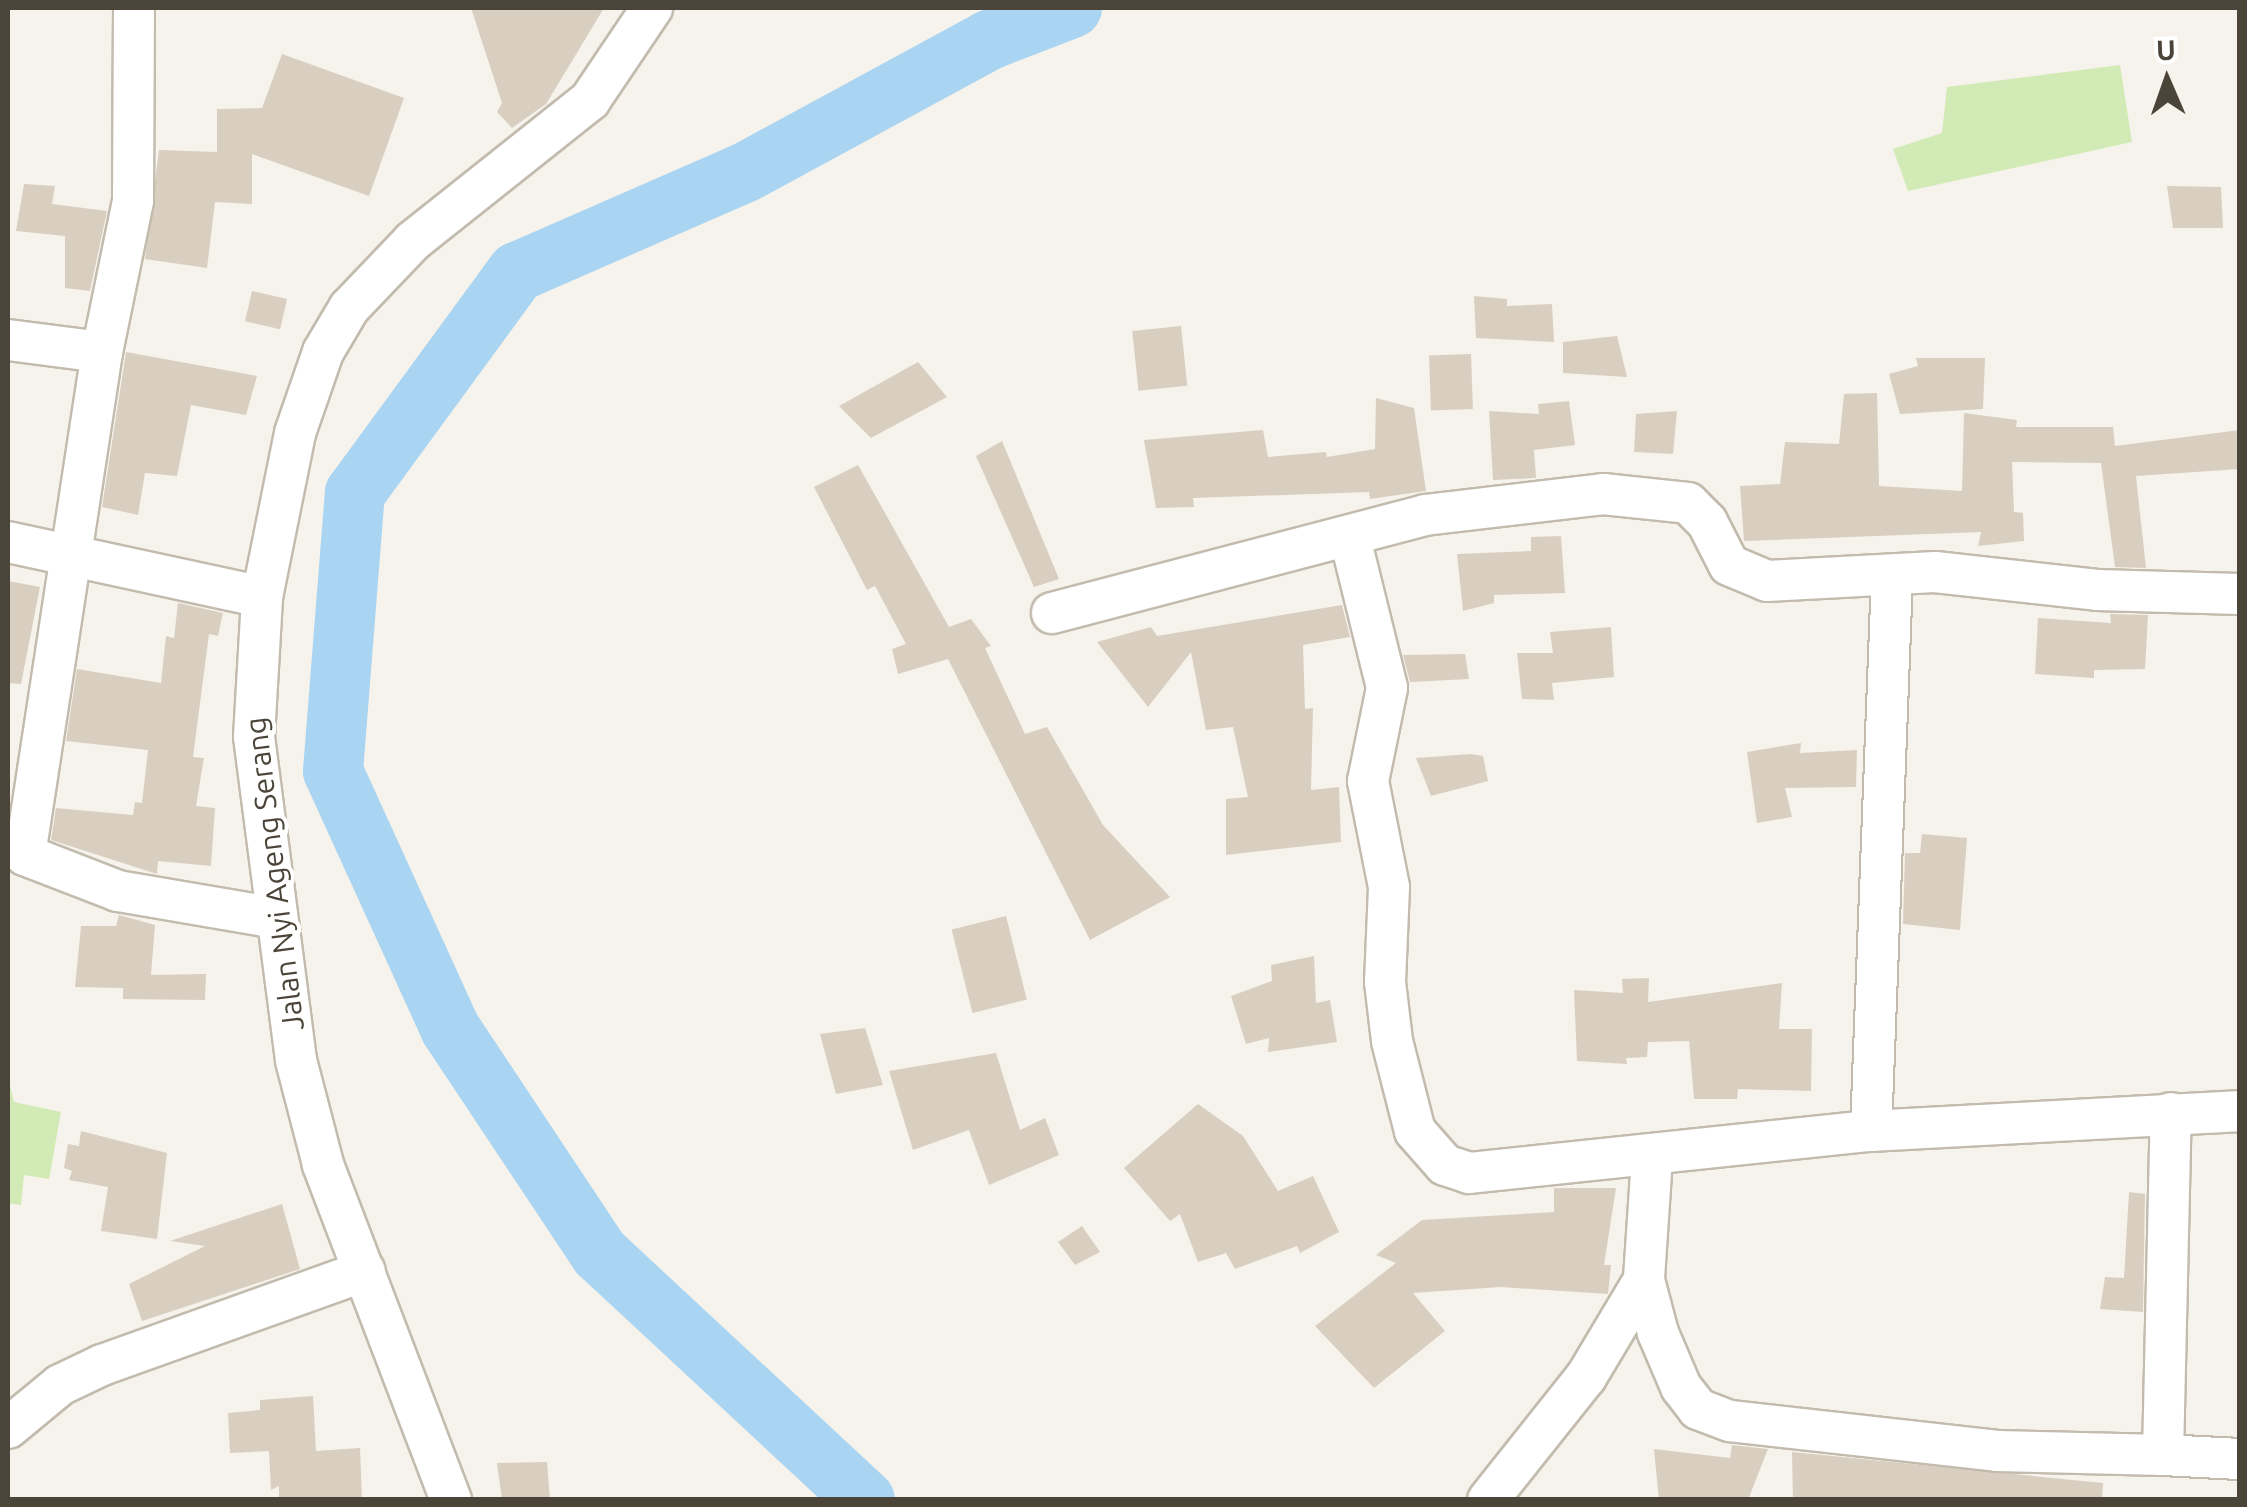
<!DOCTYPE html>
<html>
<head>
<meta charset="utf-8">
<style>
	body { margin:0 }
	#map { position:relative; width:2247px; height:1507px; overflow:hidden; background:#f6f3ec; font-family:Ubuntu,sans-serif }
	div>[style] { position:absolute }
	.green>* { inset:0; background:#d2eab5 }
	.river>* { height:60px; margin:-30px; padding:0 30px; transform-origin:30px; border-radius:30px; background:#a9d4f2 }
	.building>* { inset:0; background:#d8cfc1; transform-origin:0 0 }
	.roads { filter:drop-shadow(2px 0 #c2bbae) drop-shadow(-2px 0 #c2bbae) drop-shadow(0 2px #c2bbae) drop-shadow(0 -2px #c2bbae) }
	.street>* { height:40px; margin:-20px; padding:0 20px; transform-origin:20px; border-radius:20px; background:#fff }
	span { translate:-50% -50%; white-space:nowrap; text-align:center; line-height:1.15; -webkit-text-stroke:8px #fff; paint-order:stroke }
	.street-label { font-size:30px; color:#4b4439 }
	.frame { position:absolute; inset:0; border:10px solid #4b4439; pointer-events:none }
	.north { position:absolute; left:2117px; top:30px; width:100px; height:100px; -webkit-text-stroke:8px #fff; paint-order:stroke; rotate:358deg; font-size:28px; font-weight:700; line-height:40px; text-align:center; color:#4b4439 }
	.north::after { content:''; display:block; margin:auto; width:35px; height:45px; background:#4b4439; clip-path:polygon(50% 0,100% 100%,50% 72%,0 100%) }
</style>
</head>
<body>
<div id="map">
	<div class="green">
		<div style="clip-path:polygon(2120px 65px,2132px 142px,1908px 191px,1893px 149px,1942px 133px,1947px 87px)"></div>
		<div style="clip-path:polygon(8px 1077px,14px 1102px,61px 1112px,49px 1179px,24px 1175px,21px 1205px,8px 1203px)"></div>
	</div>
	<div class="river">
		<div style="left:865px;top:1500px;width:362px;rotate:-137.1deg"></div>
		<div style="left:600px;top:1254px;width:271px;rotate:-123.6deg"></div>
		<div style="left:450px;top:1028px;width:282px;rotate:-114.5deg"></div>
		<div style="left:333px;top:771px;width:279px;rotate:-85.5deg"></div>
		<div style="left:355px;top:493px;width:274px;rotate:-53.8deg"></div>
		<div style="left:517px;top:272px;width:250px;rotate:-23.6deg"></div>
		<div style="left:746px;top:172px;width:277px;rotate:-28.5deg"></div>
		<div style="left:989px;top:40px;width:89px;rotate:-21.1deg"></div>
	</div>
	<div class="building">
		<div style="clip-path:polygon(471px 8px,604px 8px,546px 104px,512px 128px,497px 112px,502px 103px)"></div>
		<div style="clip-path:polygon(282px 54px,404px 98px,369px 196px,252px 154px,252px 204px,215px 202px,207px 268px,145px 259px,159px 150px,217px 152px,217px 109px,262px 108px)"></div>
		<div style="clip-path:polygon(24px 184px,55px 186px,52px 204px,107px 211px,90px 291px,65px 288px,65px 236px,16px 231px)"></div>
		<div style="clip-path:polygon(2167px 186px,2221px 187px,2223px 228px,2173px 228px)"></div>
		<div style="left:252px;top:291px;width:36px;height:31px;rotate:13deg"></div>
		<div style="clip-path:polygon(1474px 296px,1507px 299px,1507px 306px,1552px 304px,1554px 342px,1476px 338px)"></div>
		<div style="left:1181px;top:326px;width:60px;height:49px;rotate:84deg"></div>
		<div style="clip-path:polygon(1617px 336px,1627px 377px,1563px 373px,1563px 342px)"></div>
		<div style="clip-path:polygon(126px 352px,257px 376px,246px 415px,191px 405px,177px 476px,145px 473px,138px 515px,102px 507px)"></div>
		<div style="left:1471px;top:354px;width:55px;height:42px;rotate:88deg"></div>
		<div style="clip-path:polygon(1916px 358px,1985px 358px,1983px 409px,1900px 414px,1889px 374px,1918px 366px)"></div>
		<div style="clip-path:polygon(918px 362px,947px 397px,871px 438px,839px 406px)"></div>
		<div style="clip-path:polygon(1877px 393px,1879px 486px,1962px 491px,1964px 413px,2017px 420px,2016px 427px,2113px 427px,2115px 446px,2240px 430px,2240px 469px,2136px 476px,2146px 568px,2115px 567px,2101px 463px,2012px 462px,2014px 512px,2023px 513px,2024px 541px,1978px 546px,1981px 532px,1744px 541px,1740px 486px,1780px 484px,1785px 442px,1839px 444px,1844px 394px)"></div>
		<div style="clip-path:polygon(1376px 398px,1414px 408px,1426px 491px,1370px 499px,1369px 492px,1193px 498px,1194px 507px,1156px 508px,1144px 440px,1263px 430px,1268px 457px,1326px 452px,1327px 457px,1375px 449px)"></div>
		<div style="clip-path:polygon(1569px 401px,1575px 445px,1534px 450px,1536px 478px,1493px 480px,1489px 411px,1539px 414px,1538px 404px)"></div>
		<div style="clip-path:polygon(1677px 411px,1673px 454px,1634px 452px,1636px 414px)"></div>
		<div style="clip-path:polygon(1002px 441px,1059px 579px,1034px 587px,976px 456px)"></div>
		<div style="clip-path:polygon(858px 465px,949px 627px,971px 619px,991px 646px,985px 648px,1025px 734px,1047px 727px,1103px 825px,1170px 897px,1090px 940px,948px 659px,898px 674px,892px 649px,906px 644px,875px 586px,867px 590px,814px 487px)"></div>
		<div style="clip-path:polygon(1561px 536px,1565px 593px,1494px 595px,1494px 603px,1463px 611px,1457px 554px,1531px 551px,1531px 537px)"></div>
		<div style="clip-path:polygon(8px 581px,40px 587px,21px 684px,8px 683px)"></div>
		<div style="clip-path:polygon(178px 603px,223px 613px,218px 636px,209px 634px,193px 757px,204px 758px,196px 806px,215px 808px,211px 866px,158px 861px,157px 874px,51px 840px,56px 808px,133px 815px,135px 802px,142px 803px,148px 750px,66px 741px,77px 669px,161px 683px,166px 636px,174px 638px)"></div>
		<div style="clip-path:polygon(1342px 605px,1350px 637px,1303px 645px,1305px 709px,1313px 708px,1311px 790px,1339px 787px,1341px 842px,1226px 855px,1226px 799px,1248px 797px,1233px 727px,1206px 730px,1191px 652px,1148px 707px,1097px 642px,1151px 627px,1157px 636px)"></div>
		<div style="clip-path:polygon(2110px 614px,2148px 615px,2145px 669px,2094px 670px,2094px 678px,2035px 674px,2038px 618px,2111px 623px)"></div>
		<div style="clip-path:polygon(1611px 627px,1614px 677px,1552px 683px,1554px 700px,1522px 699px,1517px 653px,1553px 653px,1550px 632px)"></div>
		<div style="clip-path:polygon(1465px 654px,1469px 679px,1410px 682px,1403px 655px)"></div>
		<div style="clip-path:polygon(1801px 743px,1800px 753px,1857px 750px,1856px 787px,1785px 788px,1792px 817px,1757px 823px,1747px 752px)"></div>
		<div style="clip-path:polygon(1471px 754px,1483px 756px,1488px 781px,1431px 796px,1416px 758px)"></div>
		<div style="clip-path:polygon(1922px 834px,1967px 838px,1960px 930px,1903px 924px,1905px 853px,1920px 853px)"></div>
		<div style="clip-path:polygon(119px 915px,155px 925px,151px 975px,206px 974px,205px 1000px,123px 999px,123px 988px,75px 987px,81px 926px,116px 926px)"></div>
		<div style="left:1006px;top:916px;width:86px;height:56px;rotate:76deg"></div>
		<div style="clip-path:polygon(1314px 956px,1316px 1003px,1330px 1000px,1337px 1042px,1268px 1052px,1269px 1038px,1246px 1044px,1231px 996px,1272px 981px,1271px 965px)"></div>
		<div style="clip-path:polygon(1649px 978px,1648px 1002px,1782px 983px,1779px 1029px,1812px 1029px,1811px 1091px,1738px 1089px,1737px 1099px,1694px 1099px,1689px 1041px,1648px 1042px,1647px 1057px,1626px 1058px,1627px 1064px,1577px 1061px,1574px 990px,1623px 993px,1622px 979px)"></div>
		<div style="clip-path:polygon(865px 1028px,883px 1085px,836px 1094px,820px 1034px)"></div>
		<div style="clip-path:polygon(996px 1053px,1020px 1130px,1045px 1118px,1059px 1155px,989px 1185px,969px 1130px,913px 1150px,889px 1071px)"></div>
		<div style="clip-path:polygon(1198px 1104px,1243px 1136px,1278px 1191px,1313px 1176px,1339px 1232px,1300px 1253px,1297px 1246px,1235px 1269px,1226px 1253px,1198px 1262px,1180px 1214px,1170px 1221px,1124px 1168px)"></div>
		<div style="clip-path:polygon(81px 1131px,167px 1153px,157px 1239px,101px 1231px,108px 1187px,69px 1180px,72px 1171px,64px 1168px,68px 1144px,79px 1146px)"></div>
		<div style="clip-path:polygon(1554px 1188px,1616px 1188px,1604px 1265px,1611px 1265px,1608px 1294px,1501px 1287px,1413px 1293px,1445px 1331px,1374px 1388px,1315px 1326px,1396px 1263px,1376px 1255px,1422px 1220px,1554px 1212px)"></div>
		<div style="clip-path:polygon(2129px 1192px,2145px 1194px,2143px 1312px,2100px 1309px,2105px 1277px,2124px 1278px)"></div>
		<div style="clip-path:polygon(282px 1204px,300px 1269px,142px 1321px,129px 1284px,205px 1246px,170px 1241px)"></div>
		<div style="clip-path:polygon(1082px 1226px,1100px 1252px,1075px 1265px,1058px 1242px)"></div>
		<div style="clip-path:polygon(313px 1396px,316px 1451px,360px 1448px,362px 1500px,279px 1500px,279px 1486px,271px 1490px,269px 1451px,230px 1453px,228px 1413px,260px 1410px,260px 1400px)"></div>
		<div style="clip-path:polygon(1732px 1445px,1768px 1449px,1748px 1500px,1659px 1500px,1654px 1449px,1730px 1458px)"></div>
		<div style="clip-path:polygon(1792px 1452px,2103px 1483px,2102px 1500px,1793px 1500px)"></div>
		<div style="clip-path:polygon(547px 1462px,550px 1500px,502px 1500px,497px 1463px)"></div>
	</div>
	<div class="roads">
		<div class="street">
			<div style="left:134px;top:8px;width:193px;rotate:90.3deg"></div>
			<div style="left:133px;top:201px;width:154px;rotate:101.6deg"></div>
			<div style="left:102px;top:352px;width:509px;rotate:98.7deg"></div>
			<div style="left:25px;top:855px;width:100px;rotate:21.2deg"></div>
			<div style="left:118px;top:891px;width:160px;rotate:9.7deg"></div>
			<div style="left:8px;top:340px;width:95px;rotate:7.3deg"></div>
			<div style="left:1350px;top:538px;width:154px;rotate:76.1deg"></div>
			<div style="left:1387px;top:688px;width:95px;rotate:101.5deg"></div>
			<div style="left:1368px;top:781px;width:108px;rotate:78.8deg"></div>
			<div style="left:1389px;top:887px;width:95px;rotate:92.4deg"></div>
			<div style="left:1385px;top:982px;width:59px;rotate:83.2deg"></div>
			<div style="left:1392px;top:1041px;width:93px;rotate:75.7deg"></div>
			<div style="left:1415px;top:1131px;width:45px;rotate:48.6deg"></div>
			<div style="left:1445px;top:1165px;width:25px;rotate:18deg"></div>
			<div style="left:1469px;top:1173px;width:404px;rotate:-6deg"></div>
			<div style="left:1871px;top:1131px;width:370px;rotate:-3.1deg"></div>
			<div style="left:8px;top:542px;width:260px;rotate:12.2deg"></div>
			<div style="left:1052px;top:613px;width:386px;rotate:-14.7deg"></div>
			<div style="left:1425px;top:515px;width:179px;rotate:-6.7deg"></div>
			<div style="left:1603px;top:494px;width:85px;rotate:6deg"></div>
			<div style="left:1688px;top:503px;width:27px;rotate:45deg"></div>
			<div style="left:1707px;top:522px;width:48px;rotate:62.9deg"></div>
			<div style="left:1729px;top:565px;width:41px;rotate:22.8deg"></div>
			<div style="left:1767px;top:581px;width:168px;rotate:-3.1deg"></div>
			<div style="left:1935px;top:572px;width:163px;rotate:6.3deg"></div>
			<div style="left:2097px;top:590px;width:143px;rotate:1.6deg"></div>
			<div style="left:1871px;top:1131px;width:555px;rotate:-87.83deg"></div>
			<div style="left:1652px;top:1158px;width:122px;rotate:93.8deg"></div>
			<div style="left:1644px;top:1280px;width:55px;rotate:75.2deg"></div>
			<div style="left:1658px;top:1333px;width:59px;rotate:66.9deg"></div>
			<div style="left:1681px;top:1387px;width:28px;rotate:52deg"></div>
			<div style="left:1698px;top:1409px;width:34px;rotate:21deg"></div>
			<div style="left:1730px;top:1421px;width:269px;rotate:6.4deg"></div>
			<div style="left:1997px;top:1451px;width:166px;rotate:1.4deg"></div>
			<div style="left:2163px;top:1455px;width:342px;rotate:-88.7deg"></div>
			<div style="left:8px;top:1428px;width:67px;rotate:-39.6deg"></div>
			<div style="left:60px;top:1385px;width:47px;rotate:-25.5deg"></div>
			<div style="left:102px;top:1365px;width:279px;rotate:-19.7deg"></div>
			<div style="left:2163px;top:1455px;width:77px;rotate:3deg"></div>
			<div style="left:451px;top:1500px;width:360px;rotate:-110.9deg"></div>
			<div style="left:323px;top:1164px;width:107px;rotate:-104.6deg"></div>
			<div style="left:296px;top:1060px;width:326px;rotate:-97.4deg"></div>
			<div style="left:254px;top:737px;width:140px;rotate:-86.7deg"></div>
			<div style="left:262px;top:597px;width:167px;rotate:-78.6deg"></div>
			<div style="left:295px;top:433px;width:86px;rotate:-70.9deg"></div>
			<div style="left:323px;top:352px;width:51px;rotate:-59.4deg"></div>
			<div style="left:349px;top:308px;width:93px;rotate:-46.3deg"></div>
			<div style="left:413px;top:241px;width:226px;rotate:-38.5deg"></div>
			<div style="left:590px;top:100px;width:111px;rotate:-56deg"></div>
			<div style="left:1488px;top:1500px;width:157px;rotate:-51.5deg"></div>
			<div style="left:1586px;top:1377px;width:113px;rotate:-59.1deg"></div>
		</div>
	</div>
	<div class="street-label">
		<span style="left:274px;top:874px;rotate:-97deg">Jalan Nyi Ageng Serang</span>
	</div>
	<div class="frame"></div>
	<div class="north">U</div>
</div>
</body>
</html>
